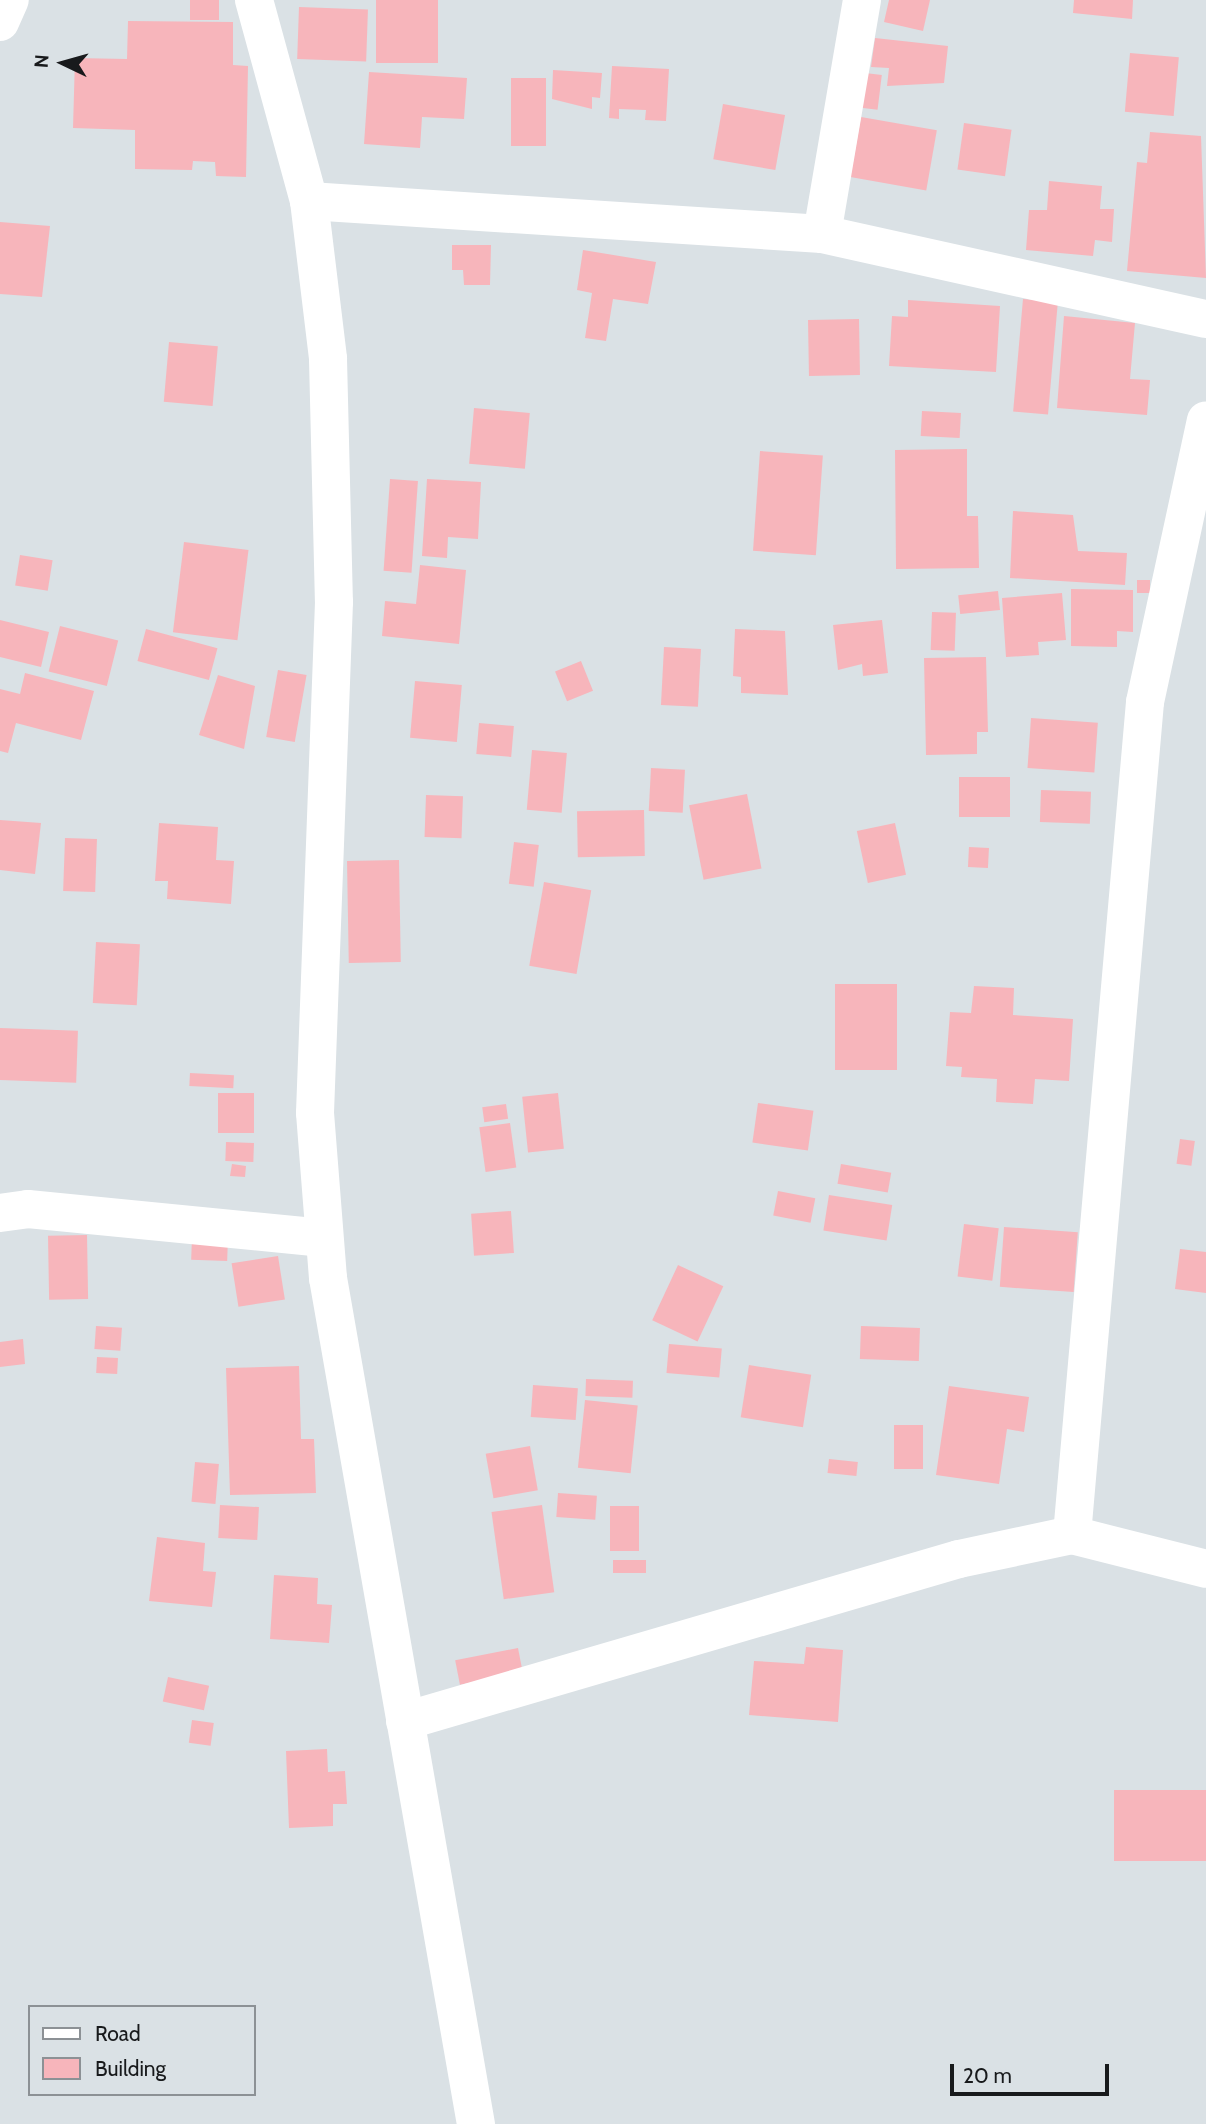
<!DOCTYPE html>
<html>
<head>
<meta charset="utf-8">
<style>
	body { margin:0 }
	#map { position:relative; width:1206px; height:2124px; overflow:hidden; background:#dae1e5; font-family:Cabin,sans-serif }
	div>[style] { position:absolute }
	.building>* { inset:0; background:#f7b5bb; transform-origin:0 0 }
	.street>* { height:38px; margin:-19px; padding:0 19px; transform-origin:19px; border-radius:19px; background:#fff }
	span { translate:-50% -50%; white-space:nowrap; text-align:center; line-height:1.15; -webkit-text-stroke:5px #dae1e5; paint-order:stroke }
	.legend { position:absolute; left:28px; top:2005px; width:228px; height:91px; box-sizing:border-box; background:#dae1e5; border:2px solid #8c9195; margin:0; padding:9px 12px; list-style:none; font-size:21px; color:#181a1c }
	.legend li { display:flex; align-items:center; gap:14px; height:35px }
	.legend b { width:35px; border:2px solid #8c9195 }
	.north { position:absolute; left:28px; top:28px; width:70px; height:70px; -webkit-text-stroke:5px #dae1e5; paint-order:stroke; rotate:275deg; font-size:19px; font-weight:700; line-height:28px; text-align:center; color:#181a1c }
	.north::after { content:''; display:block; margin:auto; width:24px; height:32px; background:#181a1c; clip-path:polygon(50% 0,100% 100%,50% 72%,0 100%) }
	.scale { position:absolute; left:950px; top:2064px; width:159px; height:32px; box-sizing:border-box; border:4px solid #181a1c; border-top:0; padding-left:9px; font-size:21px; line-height:24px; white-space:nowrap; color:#181a1c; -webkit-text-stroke:5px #dae1e5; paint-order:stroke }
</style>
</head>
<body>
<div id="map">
	<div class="building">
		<div style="left:190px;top:0;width:29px;height:20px"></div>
		<div style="left:376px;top:0;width:62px;height:63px"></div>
		<div style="clip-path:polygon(889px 0,930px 0,923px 31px,884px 22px)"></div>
		<div style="clip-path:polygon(1074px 0,1133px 0,1132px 19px,1073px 13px)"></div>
		<div style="left:299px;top:7px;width:69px;height:52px;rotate:2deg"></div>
		<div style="clip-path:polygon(128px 21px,233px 22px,233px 65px,248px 66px,246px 177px,216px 176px,215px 162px,193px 161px,192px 170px,135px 169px,135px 130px,73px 128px,75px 58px,127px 59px)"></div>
		<div style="clip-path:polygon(875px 38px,948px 46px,944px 83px,887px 86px,889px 68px,871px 67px)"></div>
		<div style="left:1130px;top:53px;width:49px;height:59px;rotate:5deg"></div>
		<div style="clip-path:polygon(612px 66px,669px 69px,666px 121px,645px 120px,646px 110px,619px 109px,619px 119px,609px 118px)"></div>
		<div style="clip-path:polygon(553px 70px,602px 73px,600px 98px,592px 97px,592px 109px,552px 99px)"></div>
		<div style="clip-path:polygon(369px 72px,467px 78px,464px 119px,422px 117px,420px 148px,364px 144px)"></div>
		<div style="left:857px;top:72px;width:25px;height:35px;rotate:7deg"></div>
		<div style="left:511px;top:78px;width:35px;height:68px"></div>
		<div style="left:723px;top:104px;width:63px;height:56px;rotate:10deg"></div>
		<div style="left:861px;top:117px;width:77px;height:61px;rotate:10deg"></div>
		<div style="left:964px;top:123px;width:48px;height:47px;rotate:8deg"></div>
		<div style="clip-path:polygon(1150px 132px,1201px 136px,1206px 278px,1127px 271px,1137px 162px,1147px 163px)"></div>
		<div style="clip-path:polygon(1049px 181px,1102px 186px,1100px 209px,1114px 209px,1112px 242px,1095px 240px,1093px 256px,1026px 250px,1029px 210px,1047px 210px)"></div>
		<div style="clip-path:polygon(0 222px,50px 226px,42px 297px,0 294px)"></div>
		<div style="clip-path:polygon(452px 245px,491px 245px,490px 285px,464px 285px,463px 270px,452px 270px)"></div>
		<div style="clip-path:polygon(583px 250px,656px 262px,648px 304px,613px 299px,606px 341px,585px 338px,592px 293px,577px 290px)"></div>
		<div style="left:1023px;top:299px;width:35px;height:113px;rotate:5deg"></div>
		<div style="clip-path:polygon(908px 300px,1000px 306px,996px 372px,889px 366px,892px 316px,908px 317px)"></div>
		<div style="clip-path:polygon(1064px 316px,1135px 323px,1130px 379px,1150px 380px,1147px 415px,1057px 408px)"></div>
		<div style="left:859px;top:319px;width:56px;height:51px;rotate:89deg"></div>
		<div style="left:169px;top:342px;width:49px;height:60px;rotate:5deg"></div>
		<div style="left:474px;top:408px;width:56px;height:56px;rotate:5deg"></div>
		<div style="left:922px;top:411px;width:39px;height:25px;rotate:3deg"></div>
		<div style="clip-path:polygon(967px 449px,967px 516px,978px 516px,979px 568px,896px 569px,895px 450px)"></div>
		<div style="left:760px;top:451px;width:63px;height:100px;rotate:4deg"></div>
		<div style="left:390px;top:479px;width:28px;height:92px;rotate:4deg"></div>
		<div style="clip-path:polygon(427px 479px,481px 482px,478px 539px,448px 537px,447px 558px,422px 556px)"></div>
		<div style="clip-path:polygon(1013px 511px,1073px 515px,1078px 551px,1127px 553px,1125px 585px,1010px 578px)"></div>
		<div style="left:184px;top:542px;width:65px;height:91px;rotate:7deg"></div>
		<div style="left:20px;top:555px;width:33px;height:31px;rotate:9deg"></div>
		<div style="clip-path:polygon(420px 565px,466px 570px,459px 644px,382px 636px,385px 601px,416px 604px)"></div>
		<div style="left:1137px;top:580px;width:13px;height:13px"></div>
		<div style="clip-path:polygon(1071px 589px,1133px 590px,1133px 632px,1117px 631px,1117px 647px,1071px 646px)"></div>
		<div style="left:998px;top:591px;width:19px;height:40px;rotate:84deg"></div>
		<div style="clip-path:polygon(1062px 593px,1066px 640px,1038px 642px,1039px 655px,1006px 657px,1002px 598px)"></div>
		<div style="left:932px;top:612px;width:24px;height:38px;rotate:2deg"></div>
		<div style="clip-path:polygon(0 620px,49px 632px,41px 667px,0 657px)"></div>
		<div style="clip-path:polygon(882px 620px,888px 673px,863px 676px,862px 664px,838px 670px,833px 625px)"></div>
		<div style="left:60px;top:626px;width:60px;height:47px;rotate:14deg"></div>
		<div style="left:146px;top:629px;width:74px;height:33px;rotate:15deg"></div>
		<div style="clip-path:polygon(735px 629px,785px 631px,788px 695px,741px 693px,741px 677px,733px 676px)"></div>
		<div style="left:664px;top:647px;width:37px;height:58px;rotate:3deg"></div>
		<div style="clip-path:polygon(986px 657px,988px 732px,977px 732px,977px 754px,926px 755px,924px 658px)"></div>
		<div style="left:581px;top:661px;width:32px;height:28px;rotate:68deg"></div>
		<div style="left:278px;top:670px;width:29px;height:68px;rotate:10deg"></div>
		<div style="clip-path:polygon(25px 673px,94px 691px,81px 740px,16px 723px,8px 753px,0 751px,0 689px,20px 694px)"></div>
		<div style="clip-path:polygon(218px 675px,255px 686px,244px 749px,199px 735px)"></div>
		<div style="left:415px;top:681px;width:47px;height:57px;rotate:5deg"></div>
		<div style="left:1031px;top:718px;width:67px;height:50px;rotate:4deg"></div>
		<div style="left:479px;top:723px;width:35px;height:31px;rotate:5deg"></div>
		<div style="left:532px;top:750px;width:35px;height:60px;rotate:5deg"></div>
		<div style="left:651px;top:768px;width:34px;height:43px;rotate:3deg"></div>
		<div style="left:959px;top:777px;width:51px;height:40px"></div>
		<div style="left:1041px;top:790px;width:50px;height:32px;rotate:2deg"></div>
		<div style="left:747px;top:794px;width:76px;height:59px;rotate:79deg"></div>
		<div style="left:426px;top:795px;width:37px;height:42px;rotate:2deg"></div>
		<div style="left:644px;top:810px;width:46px;height:67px;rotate:89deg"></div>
		<div style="clip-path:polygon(0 820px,41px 823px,35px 874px,0 870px)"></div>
		<div style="clip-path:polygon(159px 823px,218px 827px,216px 860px,234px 861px,231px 904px,167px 899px,168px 881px,155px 881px)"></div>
		<div style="left:895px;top:823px;width:53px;height:39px;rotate:78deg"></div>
		<div style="left:65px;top:838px;width:32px;height:53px;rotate:2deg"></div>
		<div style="left:514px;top:842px;width:25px;height:42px;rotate:7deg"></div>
		<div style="left:969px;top:847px;width:20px;height:20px;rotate:3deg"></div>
		<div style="left:399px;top:860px;width:102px;height:52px;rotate:89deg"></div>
		<div style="left:544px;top:882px;width:48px;height:85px;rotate:10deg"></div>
		<div style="left:96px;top:942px;width:44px;height:61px;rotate:3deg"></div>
		<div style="left:835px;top:984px;width:62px;height:86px"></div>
		<div style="clip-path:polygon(974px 986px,1014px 988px,1013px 1015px,1073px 1019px,1069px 1081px,1035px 1079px,1033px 1104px,996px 1102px,997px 1079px,961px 1077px,962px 1067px,946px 1066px,950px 1012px,971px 1013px)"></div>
		<div style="left:0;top:1028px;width:78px;height:52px;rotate:2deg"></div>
		<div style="left:190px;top:1073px;width:44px;height:13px;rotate:3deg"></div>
		<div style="left:218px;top:1093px;width:36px;height:40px"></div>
		<div style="left:558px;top:1093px;width:56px;height:36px;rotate:84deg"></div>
		<div style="left:758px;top:1103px;width:56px;height:40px;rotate:8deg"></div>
		<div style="left:506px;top:1104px;width:15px;height:24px;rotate:82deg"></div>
		<div style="left:510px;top:1123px;width:45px;height:31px;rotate:82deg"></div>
		<div style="left:1180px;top:1139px;width:15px;height:25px;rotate:8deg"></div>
		<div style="left:226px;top:1142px;width:28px;height:19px;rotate:2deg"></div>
		<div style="clip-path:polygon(232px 1164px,246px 1166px,245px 1177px,230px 1176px)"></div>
		<div style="left:841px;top:1164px;width:51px;height:20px;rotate:10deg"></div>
		<div style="left:778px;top:1191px;width:38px;height:25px;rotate:11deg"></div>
		<div style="left:829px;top:1195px;width:64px;height:36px;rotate:9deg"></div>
		<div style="left:511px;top:1211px;width:42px;height:40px;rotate:86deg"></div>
		<div style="left:964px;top:1224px;width:35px;height:53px;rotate:7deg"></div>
		<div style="left:1004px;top:1227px;width:74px;height:60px;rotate:4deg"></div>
		<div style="left:87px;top:1235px;width:64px;height:39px;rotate:89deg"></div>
		<div style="left:228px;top:1237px;width:24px;height:36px;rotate:92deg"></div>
		<div style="clip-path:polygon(1180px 1249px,1206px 1252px,1206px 1293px,1175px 1289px)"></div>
		<div style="left:278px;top:1256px;width:44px;height:47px;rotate:81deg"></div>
		<div style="left:678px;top:1265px;width:50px;height:61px;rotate:25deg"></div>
		<div style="left:96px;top:1326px;width:26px;height:23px;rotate:4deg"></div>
		<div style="left:861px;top:1326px;width:59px;height:33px;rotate:2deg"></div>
		<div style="clip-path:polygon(23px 1339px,25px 1364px,0 1367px,0 1342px)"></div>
		<div style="left:669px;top:1344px;width:53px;height:29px;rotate:5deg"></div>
		<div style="left:97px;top:1357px;width:21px;height:16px;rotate:3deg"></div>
		<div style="left:749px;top:1365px;width:63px;height:53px;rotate:9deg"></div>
		<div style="clip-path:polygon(299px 1366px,301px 1439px,314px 1439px,316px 1493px,230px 1495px,226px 1368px)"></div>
		<div style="left:586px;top:1379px;width:47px;height:17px;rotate:2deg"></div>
		<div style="left:533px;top:1385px;width:45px;height:32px;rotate:4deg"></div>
		<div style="clip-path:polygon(949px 1386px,1029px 1397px,1024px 1432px,1007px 1429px,999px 1484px,936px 1475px)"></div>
		<div style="left:585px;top:1400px;width:53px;height:68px;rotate:6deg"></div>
		<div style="left:894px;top:1425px;width:29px;height:44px"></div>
		<div style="left:530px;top:1446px;width:45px;height:45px;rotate:80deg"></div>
		<div style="left:829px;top:1459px;width:29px;height:14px;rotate:6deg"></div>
		<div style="left:195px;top:1462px;width:24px;height:40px;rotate:5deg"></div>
		<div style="left:558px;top:1493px;width:39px;height:24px;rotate:4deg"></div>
		<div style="left:220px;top:1505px;width:39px;height:33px;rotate:3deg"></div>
		<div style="left:542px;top:1505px;width:88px;height:51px;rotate:82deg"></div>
		<div style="left:639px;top:1506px;width:45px;height:29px;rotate:90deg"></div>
		<div style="clip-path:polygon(157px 1537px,205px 1543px,203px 1571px,216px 1572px,212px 1607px,149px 1601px)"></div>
		<div style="left:646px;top:1560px;width:13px;height:33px;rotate:90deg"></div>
		<div style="clip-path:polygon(274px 1575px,318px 1578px,317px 1604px,332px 1605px,329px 1643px,270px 1639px)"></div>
		<div style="clip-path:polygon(806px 1647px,843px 1650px,838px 1722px,749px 1715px,754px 1661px,804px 1664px)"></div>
		<div style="left:518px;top:1648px;width:25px;height:64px;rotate:79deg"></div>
		<div style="left:168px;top:1677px;width:42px;height:25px;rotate:12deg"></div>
		<div style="left:192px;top:1720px;width:22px;height:23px;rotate:8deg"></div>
		<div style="clip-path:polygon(327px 1749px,328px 1772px,345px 1771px,347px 1804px,333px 1804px,333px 1826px,289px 1828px,286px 1751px)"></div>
		<div style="left:1206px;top:1790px;width:71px;height:92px;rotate:90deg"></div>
	</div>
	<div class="street">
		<div style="left:254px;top:0;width:208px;rotate:74.7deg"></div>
		<div style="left:309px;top:201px;width:159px;rotate:83.1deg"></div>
		<div style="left:328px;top:359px;width:243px;rotate:88.6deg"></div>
		<div style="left:334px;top:602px;width:511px;rotate:92.13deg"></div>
		<div style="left:315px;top:1113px;width:166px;rotate:85.5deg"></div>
		<div style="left:328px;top:1278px;width:859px;rotate:80.08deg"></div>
		<div style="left:0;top:22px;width:24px;rotate:-66deg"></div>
		<div style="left:309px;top:201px;width:514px;rotate:3.68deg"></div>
		<div style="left:822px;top:234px;width:393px;rotate:12.5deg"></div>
		<div style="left:822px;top:234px;width:237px;rotate:-80.3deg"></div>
		<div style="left:0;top:1213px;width:28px;rotate:-8deg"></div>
		<div style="left:28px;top:1209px;width:297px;rotate:5.6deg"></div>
		<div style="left:1072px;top:1535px;width:836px;rotate:-84.99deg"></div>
		<div style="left:1145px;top:702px;width:288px;rotate:-77.8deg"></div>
		<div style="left:405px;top:1721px;width:577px;rotate:-16.3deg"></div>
		<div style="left:959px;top:1559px;width:116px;rotate:-12deg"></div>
		<div style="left:1072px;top:1535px;width:138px;rotate:14.2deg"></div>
	</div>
	<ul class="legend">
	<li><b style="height:9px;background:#fff"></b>Road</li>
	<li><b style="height:19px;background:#f7b5bb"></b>Building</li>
	</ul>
	<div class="north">N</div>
	<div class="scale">20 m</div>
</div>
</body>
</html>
